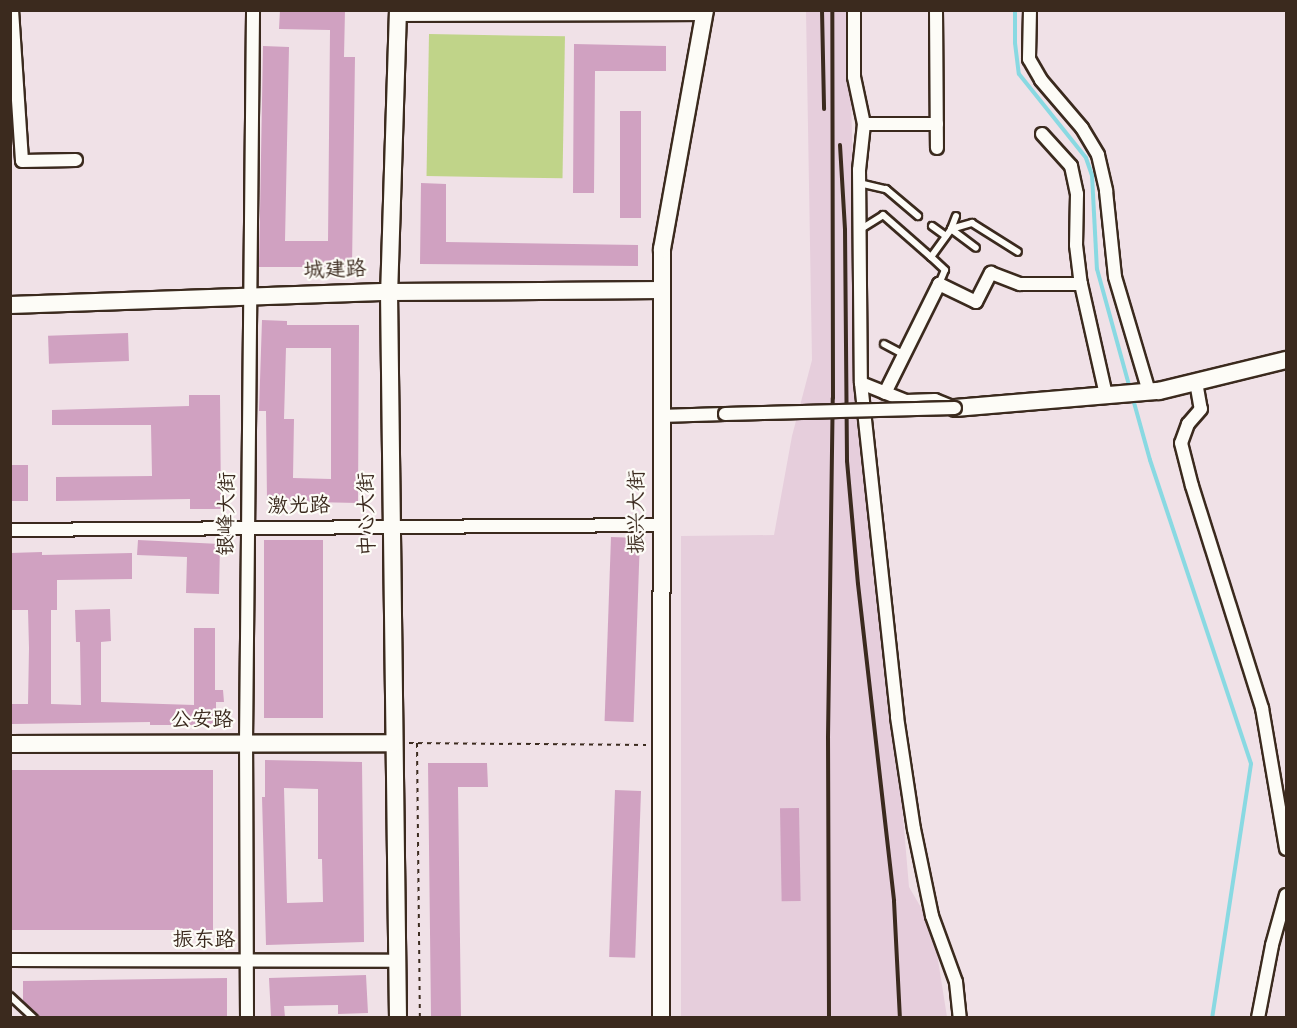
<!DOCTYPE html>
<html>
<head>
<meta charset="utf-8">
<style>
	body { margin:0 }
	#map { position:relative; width:1297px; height:1028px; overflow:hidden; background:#f0e1e7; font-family:Kalam,"LXGW WenKai TC",sans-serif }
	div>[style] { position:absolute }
	.built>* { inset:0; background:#e6cedc }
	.green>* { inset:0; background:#c0d489; transform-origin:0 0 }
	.stream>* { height:4px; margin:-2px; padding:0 2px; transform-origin:2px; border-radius:2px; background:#89d9e2 }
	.building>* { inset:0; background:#d0a1c1; transform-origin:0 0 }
	.path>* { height:2px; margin-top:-1px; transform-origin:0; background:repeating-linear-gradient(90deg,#3b2a1e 0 4.5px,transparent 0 9px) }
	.roads { filter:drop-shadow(2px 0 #3b2a1e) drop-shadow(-2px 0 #3b2a1e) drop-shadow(0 2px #3b2a1e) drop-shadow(0 -2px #3b2a1e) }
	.lane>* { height:6px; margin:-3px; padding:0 3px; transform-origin:3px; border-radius:3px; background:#fdfcf7 }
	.street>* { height:12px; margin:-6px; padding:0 6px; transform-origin:6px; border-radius:6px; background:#fdfcf7 }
	.secondary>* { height:16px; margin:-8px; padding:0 8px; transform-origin:8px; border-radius:8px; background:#fdfcf7 }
	.rail>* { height:4px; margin:-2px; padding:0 2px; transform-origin:2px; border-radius:2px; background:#3b2a1e }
	.bridges { filter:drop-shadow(2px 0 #3b2a1e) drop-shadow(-2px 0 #3b2a1e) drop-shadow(0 2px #3b2a1e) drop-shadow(0 -2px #3b2a1e) }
	.street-bridge>* { height:12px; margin:-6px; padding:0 6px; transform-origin:6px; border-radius:6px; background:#fdfcf7 }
	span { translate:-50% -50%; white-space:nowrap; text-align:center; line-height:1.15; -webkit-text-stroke:4.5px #fdfcf7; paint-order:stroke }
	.street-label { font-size:21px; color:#3b2a1e }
	.frame { position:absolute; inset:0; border:12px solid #3b2a1e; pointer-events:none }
</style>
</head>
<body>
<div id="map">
	<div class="built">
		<div style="clip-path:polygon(806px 11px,849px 11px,859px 428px,870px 428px,909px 887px,933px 928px,947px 1017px,681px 1017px,681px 536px,774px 535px,792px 436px,812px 360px)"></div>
	</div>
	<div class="green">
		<div style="left:429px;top:34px;width:136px;height:142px;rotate:1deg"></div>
	</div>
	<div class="stream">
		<div style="left:1015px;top:10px;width:33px;rotate:90deg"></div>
		<div style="left:1015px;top:43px;width:31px;rotate:83deg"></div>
		<div style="left:1019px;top:74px;width:107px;rotate:51.4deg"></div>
		<div style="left:1086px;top:158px;width:18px;rotate:71deg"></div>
		<div style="left:1092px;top:175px;width:94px;rotate:87deg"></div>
		<div style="left:1097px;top:269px;width:124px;rotate:74.6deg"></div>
		<div style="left:1133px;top:399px;width:63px;rotate:74.4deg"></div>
		<div style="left:1150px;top:460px;width:320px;rotate:71.6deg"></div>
		<div style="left:1251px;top:764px;width:257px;rotate:98.7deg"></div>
	</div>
	<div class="building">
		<div style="clip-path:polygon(280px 10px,345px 10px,344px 57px,355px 57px,352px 267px,259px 267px,263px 46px,289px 47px,285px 241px,328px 241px,330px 30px,279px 29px)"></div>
		<div style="clip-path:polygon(574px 44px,666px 46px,666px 71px,595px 71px,594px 193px,573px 193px)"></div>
		<div style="left:620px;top:111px;width:21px;height:107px"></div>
		<div style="clip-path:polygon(421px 183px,446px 184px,446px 242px,638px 245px,638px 266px,420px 264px)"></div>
		<div style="clip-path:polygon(evenodd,262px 320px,287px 321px,287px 325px,359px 325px,358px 503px,267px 501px,266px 411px,259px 411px,262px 320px,286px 348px,331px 348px,331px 479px,293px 478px,294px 419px,284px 419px,286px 348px)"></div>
		<div style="left:128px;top:333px;width:28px;height:80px;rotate:88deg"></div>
		<div style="clip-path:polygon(189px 395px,220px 395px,221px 509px,190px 509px,190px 499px,56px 501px,56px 477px,152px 476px,151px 425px,52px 425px,52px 410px,189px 406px)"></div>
		<div style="left:10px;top:465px;width:18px;height:36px"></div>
		<div style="left:611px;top:537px;width:29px;height:184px;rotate:2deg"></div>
		<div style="clip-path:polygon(138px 540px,220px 544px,219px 594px,186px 593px,187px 557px,137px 555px)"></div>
		<div style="left:264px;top:540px;width:59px;height:178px"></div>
		<div style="clip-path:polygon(42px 552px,42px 555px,132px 553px,132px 579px,57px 580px,57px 610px,51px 610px,51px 704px,81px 705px,80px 642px,76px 642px,75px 610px,110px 609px,111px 641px,101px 642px,101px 702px,194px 705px,194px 628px,215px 628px,215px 690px,223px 690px,224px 702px,216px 702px,216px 725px,150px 725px,150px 722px,12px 724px,12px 704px,28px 704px,29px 648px,28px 610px,10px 610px,10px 553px)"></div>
		<div style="clip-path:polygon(evenodd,265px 760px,362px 762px,364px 942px,266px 945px,262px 797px,265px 797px,265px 760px,284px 788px,318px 789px,318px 859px,322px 859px,323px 902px,287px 903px,284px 788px)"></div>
		<div style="clip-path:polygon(428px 763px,487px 763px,488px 787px,458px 787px,461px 1017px,431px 1017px)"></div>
		<div style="left:10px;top:770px;width:203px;height:160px"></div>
		<div style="left:615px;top:790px;width:26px;height:167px;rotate:2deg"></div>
		<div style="left:799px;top:808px;width:93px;height:19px;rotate:89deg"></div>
		<div style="clip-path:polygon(366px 975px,368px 1013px,338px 1014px,338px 1005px,284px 1006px,285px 1017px,271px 1017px,269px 978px)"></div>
		<div style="clip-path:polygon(227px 978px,227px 1017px,39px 1017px,23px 1001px,23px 981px)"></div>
	</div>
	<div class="path">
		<div style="left:409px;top:743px;width:237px;rotate:0.5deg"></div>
		<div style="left:417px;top:743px;width:275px;rotate:89.4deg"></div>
	</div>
	<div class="roads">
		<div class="lane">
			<div style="left:859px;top:183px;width:28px;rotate:13deg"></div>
			<div style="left:886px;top:189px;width:42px;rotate:40.2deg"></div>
			<div style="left:956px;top:216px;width:14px;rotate:111deg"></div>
			<div style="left:951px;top:229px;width:31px;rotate:37deg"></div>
			<div style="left:932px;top:226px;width:17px;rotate:36deg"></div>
			<div style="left:861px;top:229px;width:26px;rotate:-32deg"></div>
			<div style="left:883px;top:215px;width:64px;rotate:41.2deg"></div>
			<div style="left:939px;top:284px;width:15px;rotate:-67deg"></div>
			<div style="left:945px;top:270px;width:19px;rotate:-137deg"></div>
			<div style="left:931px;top:257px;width:34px;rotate:-54deg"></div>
			<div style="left:951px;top:229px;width:22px;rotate:-16deg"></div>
			<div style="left:972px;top:223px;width:54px;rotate:32.2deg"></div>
			<div style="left:884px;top:344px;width:21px;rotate:28deg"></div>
			<div style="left:10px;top:996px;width:33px;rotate:43deg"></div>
		</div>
		<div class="street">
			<div style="left:12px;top:10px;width:151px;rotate:86.2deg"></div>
			<div style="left:22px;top:161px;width:54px;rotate:-1.1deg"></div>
			<div style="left:854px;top:10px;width:67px;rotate:90deg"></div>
			<div style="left:854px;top:77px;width:48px;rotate:78deg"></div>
			<div style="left:864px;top:124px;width:46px;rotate:96.2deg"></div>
			<div style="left:859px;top:170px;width:213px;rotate:89.5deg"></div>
			<div style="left:861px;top:383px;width:48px;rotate:21.8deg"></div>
			<div style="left:906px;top:401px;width:29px;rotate:-2deg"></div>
			<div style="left:935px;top:400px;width:22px;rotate:22deg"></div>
			<div style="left:936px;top:10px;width:138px;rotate:89.6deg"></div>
			<div style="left:1030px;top:10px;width:49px;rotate:91.2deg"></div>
			<div style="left:1029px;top:59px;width:24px;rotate:60deg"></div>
			<div style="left:1041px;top:80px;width:63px;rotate:49.5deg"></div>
			<div style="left:1082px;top:128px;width:31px;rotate:59deg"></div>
			<div style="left:1098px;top:155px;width:37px;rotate:77deg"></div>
			<div style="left:1106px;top:191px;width:86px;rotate:84deg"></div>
			<div style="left:1115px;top:277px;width:120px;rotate:73.5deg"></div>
			<div style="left:397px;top:15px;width:307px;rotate:-0.2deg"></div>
			<div style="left:864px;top:124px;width:73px"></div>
			<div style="left:1042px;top:134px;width:43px;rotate:47.8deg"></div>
			<div style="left:1071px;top:166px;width:29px;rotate:78deg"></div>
			<div style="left:1077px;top:194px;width:51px;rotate:91.1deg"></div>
			<div style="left:1076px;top:245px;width:39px;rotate:83deg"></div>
			<div style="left:1196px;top:382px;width:27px;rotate:80deg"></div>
			<div style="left:1201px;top:409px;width:20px;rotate:131deg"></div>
			<div style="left:1188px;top:424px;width:20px;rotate:110deg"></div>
			<div style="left:1181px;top:443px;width:44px;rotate:75.7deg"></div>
			<div style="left:1192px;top:486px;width:233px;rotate:72.5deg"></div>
			<div style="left:1262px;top:708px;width:143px;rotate:80.3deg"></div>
			<div style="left:861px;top:383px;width:336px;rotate:83.8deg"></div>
			<div style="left:897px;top:717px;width:113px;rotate:81.4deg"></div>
			<div style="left:914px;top:829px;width:89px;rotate:78.3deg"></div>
			<div style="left:932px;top:916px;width:70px;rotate:70deg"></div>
			<div style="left:956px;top:982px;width:36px;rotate:84deg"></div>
			<div style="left:885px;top:393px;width:122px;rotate:-63.6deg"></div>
			<div style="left:939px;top:284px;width:41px;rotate:25.9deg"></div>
			<div style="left:976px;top:302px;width:33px;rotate:-63deg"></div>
			<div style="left:991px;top:273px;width:31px;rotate:21deg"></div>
			<div style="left:1020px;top:284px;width:61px"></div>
			<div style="left:1081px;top:284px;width:114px;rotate:77.3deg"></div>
			<div style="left:660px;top:416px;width:65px;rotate:-1.8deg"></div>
			<div style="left:10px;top:530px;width:650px;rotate:-0.44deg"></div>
			<div style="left:10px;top:960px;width:388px;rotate:0.1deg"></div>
			<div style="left:247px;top:1018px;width:275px;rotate:-90.2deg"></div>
			<div style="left:246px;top:743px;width:733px;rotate:-89.45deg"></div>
			<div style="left:1258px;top:1018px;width:74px;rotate:-79.1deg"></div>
			<div style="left:1272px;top:945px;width:52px;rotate:-74.4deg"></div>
		</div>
		<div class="secondary">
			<div style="left:398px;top:10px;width:282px;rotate:91.8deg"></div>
			<div style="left:389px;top:292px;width:726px;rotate:89.29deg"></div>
			<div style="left:10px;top:305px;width:379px;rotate:-2deg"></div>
			<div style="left:389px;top:292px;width:272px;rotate:-0.4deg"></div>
			<div style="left:955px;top:408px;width:205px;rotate:-4.8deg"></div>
			<div style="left:1159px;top:391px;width:131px;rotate:-13.7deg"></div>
			<div style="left:10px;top:744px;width:384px;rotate:-0.1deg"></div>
			<div style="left:661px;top:1018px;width:769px;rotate:-89.93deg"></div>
			<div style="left:662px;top:249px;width:243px;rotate:-79.8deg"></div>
		</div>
	</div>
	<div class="rail">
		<div style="left:822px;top:10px;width:99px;rotate:88.8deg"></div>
		<div style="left:840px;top:145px;width:85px;rotate:86.6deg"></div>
		<div style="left:845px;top:230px;width:231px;rotate:89.5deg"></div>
		<div style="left:847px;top:461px;width:123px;rotate:84.9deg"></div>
		<div style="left:858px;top:584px;width:319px;rotate:83.5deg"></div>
		<div style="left:894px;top:901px;width:117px;rotate:87.1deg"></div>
		<div style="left:829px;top:1018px;width:280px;rotate:-90.2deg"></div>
		<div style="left:828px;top:738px;width:340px;rotate:-89.2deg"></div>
		<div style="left:833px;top:398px;width:388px;rotate:-90.1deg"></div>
	</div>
	<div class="bridges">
		<div class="street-bridge">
			<div style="left:725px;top:414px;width:230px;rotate:-1.5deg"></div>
		</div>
	</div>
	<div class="street-label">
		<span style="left:335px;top:271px;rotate:-2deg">城建路</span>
		<span style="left:299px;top:507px;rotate:-1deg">激光路</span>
		<span style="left:638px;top:512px;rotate:-90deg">振兴大街</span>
		<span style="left:228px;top:514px;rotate:-89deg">银峰大街</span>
		<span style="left:368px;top:514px;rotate:-91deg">中心大街</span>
		<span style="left:202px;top:721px">公安路</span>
		<span style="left:204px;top:941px">振东路</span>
	</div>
	<div class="frame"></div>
</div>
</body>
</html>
